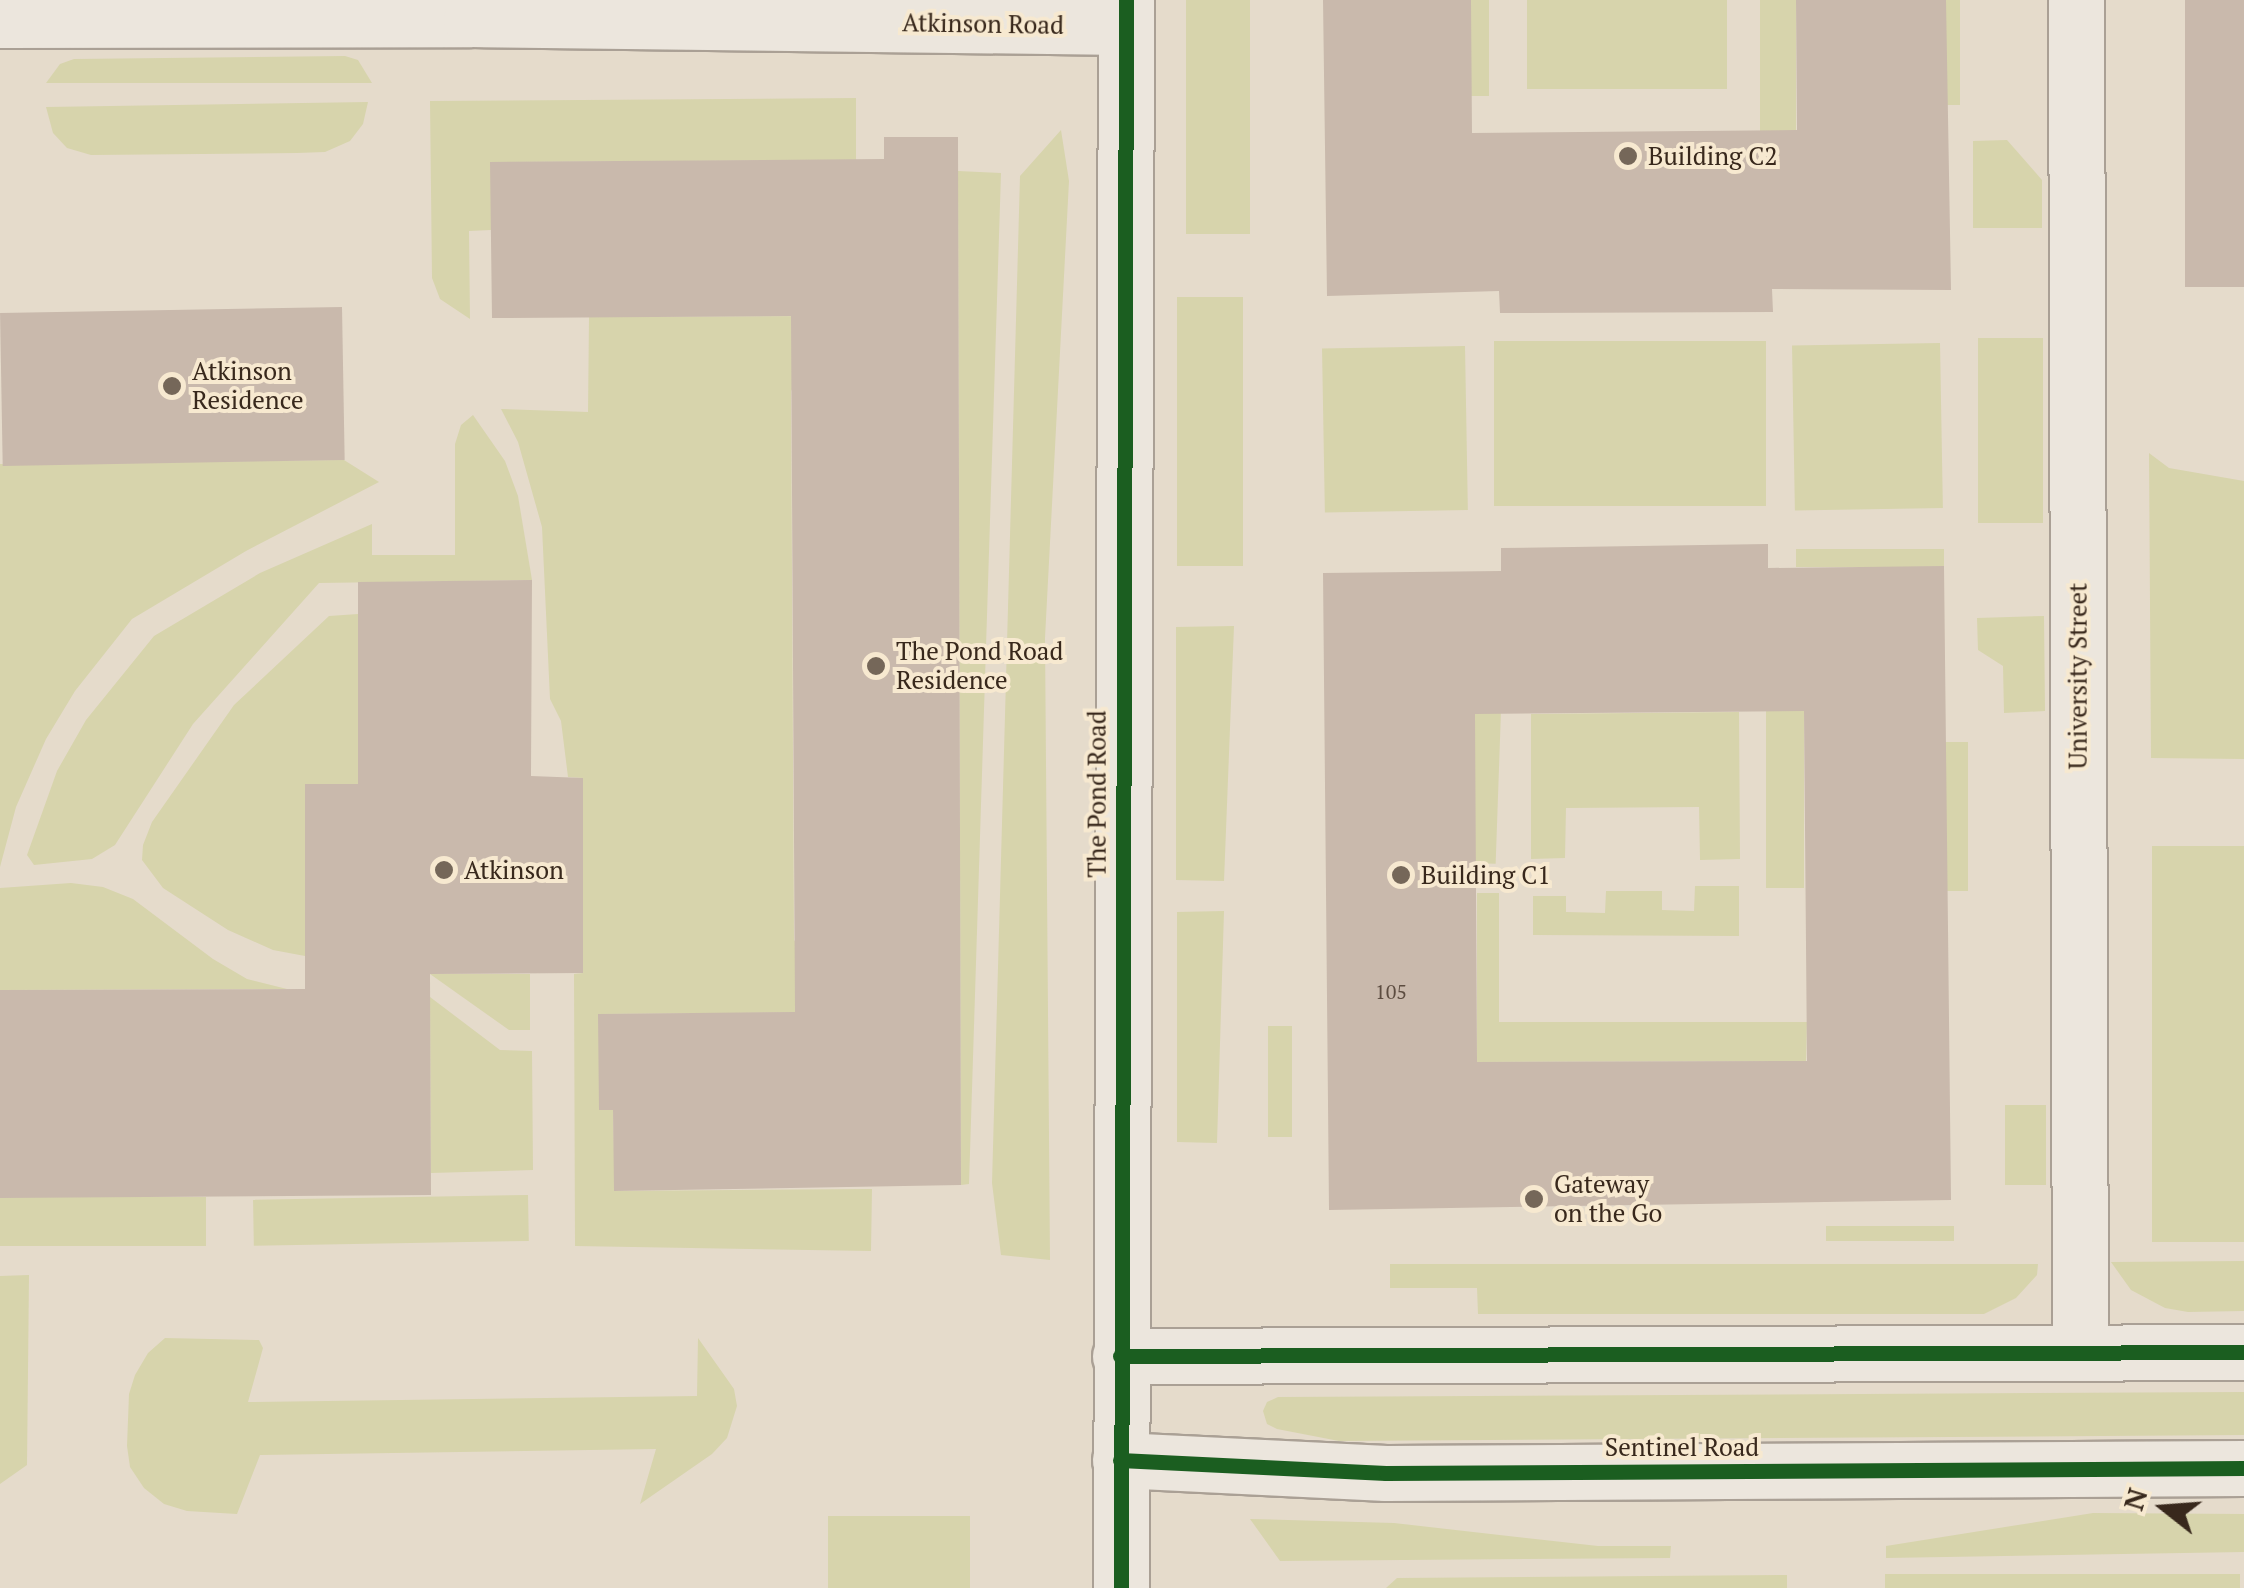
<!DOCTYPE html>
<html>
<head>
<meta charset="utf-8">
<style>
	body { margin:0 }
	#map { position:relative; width:2244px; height:1588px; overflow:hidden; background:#e5dbcb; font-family:"PT Serif",serif }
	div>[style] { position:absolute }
	.green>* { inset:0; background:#d7d4ac; transform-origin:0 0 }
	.building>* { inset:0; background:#c9b9ac; transform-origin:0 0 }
	.roads { filter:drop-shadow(2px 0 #aaa095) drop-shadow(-2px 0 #aaa095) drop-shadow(0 2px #aaa095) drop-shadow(0 -2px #aaa095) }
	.street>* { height:55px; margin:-27.5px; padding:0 27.5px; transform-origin:27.5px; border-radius:27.5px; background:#ece6dd }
	.secondary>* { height:55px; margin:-27.5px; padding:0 27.5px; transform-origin:27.5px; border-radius:27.5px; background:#ece6dd }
	.cycleway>* { height:15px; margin:-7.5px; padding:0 7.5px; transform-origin:7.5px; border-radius:7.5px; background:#1b5e20 }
	.dots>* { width:28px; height:28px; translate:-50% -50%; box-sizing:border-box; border:5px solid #f7e9d0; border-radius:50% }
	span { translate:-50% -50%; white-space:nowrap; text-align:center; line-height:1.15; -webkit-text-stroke:8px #f7e9d0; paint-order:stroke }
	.number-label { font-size:20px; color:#5c4c40 }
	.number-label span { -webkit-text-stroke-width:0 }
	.street-label { font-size:25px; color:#38281c }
	.poi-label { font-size:25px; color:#38281c }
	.left { translate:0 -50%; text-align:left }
	.north { position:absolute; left:2114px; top:1458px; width:100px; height:100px; -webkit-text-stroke:8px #f7e9d0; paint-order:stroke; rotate:287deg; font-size:28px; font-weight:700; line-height:40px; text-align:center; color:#38281c }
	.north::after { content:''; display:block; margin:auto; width:35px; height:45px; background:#38281c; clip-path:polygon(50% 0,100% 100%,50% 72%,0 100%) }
</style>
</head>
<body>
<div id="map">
	<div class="green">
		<div style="left:1186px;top:0;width:64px;height:234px"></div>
		<div style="left:1471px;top:0;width:18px;height:96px"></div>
		<div style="left:1527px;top:0;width:200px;height:89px"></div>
		<div style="left:1760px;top:0;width:36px;height:181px"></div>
		<div style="left:1946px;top:0;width:14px;height:105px"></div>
		<div style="clip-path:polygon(345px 56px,358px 60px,372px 83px,46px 83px,60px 64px,74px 59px)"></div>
		<div style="clip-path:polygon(856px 98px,856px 160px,491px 162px,491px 230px,469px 231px,470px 319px,440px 299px,432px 278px,430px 101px)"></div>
		<div style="clip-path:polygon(368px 102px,363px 124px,350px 141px,325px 152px,297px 153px,91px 155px,67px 148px,53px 133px,46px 107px)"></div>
		<div style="clip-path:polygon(1061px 130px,1069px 181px,1045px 638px,1050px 1260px,1001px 1255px,992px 1183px,1020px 176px)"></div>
		<div style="clip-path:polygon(2007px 140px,2042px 180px,2042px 228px,1973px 228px,1973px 141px)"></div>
		<div style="clip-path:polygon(958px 171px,1001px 173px,969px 1184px,961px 1185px)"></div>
		<div style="left:1177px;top:297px;width:66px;height:269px"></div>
		<div style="clip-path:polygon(840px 316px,791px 391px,794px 940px,845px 1012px,599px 1014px,599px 1109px,613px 1110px,615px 1191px,872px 1189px,871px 1251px,575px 1246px,574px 974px,583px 973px,583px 778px,568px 777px,561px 721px,550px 699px,542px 527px,518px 442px,501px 409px,588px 412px,589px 317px)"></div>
		<div style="left:2043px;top:338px;width:185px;height:65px;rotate:90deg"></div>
		<div style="left:1766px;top:341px;width:165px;height:272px;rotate:90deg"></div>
		<div style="left:1940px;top:343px;width:165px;height:148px;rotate:89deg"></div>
		<div style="left:1465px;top:346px;width:164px;height:143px;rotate:89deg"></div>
		<div style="clip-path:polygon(473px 415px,505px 461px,518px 496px,532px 580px,319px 583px,193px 724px,115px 845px,92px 859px,34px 865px,27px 855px,57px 771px,86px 720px,154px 636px,260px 573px,372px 524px,372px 555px,455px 555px,455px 444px,461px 425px)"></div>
		<div style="clip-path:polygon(2149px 453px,2169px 468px,2244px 481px,2244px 759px,2151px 758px)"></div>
		<div style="clip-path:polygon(344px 460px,379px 482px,246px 551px,132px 619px,75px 691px,46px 739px,16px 807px,0 867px,0 464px)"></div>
		<div style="left:1796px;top:549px;width:148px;height:18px"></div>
		<div style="clip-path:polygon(358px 614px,358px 784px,305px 785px,305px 956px,273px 950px,228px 930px,163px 888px,142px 860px,143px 845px,152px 822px,234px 705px,329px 616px)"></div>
		<div style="clip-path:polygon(2044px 616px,2045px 711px,2004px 713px,2003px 666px,1978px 650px,1977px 618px)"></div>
		<div style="clip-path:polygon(1234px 626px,1224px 881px,1176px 880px,1176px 627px)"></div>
		<div style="left:1766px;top:709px;width:38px;height:179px"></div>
		<div style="left:1475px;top:710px;width:26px;height:153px;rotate:2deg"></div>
		<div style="clip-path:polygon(1739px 712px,1740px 859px,1700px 860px,1699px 807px,1566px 808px,1565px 858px,1531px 859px,1531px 714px)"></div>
		<div style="left:1945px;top:742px;width:23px;height:149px"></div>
		<div style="left:2244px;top:846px;width:396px;height:92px;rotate:90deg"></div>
		<div style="clip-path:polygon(71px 883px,103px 887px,133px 899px,213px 959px,247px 979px,287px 989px,0 990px,0 888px)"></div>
		<div style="clip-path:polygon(1695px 886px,1739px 886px,1739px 936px,1533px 935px,1533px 896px,1566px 896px,1566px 912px,1605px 913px,1606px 891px,1662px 891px,1662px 910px,1694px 911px)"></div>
		<div style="clip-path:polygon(1477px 893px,1499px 893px,1499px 1022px,1807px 1022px,1806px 1061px,1477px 1062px)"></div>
		<div style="clip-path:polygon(1224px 911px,1217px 1143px,1177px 1142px,1177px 912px)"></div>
		<div style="clip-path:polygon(430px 974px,530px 974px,530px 1030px,509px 1030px)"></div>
		<div style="clip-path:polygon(430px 997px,500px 1050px,532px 1051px,533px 1170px,431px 1173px)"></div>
		<div style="left:1268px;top:1026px;width:24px;height:111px"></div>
		<div style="left:2005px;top:1105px;width:41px;height:80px"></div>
		<div style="left:528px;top:1195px;width:46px;height:275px;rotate:89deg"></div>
		<div style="left:206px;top:1197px;width:49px;height:206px;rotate:90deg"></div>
		<div style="left:1954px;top:1226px;width:15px;height:128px;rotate:90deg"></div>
		<div style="clip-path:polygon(2244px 1261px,2244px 1311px,2188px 1312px,2165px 1308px,2131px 1290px,2111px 1262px)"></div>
		<div style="clip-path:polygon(1390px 1264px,2038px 1264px,2037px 1275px,2016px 1298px,1984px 1314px,1478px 1314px,1477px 1288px,1390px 1288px)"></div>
		<div style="clip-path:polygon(29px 1275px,27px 1465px,0 1484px,0 1276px)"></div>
		<div style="clip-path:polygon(165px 1338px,259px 1340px,263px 1348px,248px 1402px,697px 1396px,698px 1338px,734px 1389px,737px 1406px,727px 1438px,712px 1454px,640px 1504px,656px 1449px,260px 1455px,237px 1514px,187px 1511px,164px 1504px,144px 1488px,130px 1467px,127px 1446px,129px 1394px,135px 1375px,148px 1353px)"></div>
		<div style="clip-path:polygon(2244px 1392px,2244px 1435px,1339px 1441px,1277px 1429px,1267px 1424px,1263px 1411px,1267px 1402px,1278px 1397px)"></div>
		<div style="clip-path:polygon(2093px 1513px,2244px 1514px,2244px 1552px,1886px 1558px,1886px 1546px)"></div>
		<div style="left:828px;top:1516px;width:142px;height:72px"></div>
		<div style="clip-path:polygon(1250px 1519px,1394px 1523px,1598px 1546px,1671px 1546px,1670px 1558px,1280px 1561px)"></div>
		<div style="left:1885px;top:1574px;width:355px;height:14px"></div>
		<div style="clip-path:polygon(1787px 1575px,1787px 1588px,1386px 1588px,1397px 1578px)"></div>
	</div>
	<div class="building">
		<div style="clip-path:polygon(1323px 0,1471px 0,1472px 133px,1797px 130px,1796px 0,1946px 0,1951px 290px,1772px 289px,1773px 312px,1500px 313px,1499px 291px,1327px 296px)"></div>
		<div style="left:2185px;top:0;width:59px;height:287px"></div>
		<div style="clip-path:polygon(884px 137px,958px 137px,961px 1185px,614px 1191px,613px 1110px,599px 1110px,598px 1014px,795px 1012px,791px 316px,492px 318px,490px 162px,884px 159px)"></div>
		<div style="left:342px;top:307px;width:153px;height:342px;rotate:89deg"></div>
		<div style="clip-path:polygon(evenodd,1768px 544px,1768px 568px,1944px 566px,1951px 1200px,1329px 1210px,1323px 573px,1501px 571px,1501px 548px,1768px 544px,1804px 711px,1807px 1061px,1477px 1062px,1475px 714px,1804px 711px)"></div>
		<div style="clip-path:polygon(532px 580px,531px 776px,583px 778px,583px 973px,430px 974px,431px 1195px,0 1198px,0 990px,305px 989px,305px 784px,358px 784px,358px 582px)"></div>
	</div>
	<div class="roads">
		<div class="street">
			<div style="left:2076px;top:0;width:1352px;rotate:89.83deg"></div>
			<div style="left:0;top:20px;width:471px;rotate:-0.1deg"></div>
			<div style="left:471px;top:19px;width:654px;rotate:0.7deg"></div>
		</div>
		<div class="secondary">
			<div style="left:1120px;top:1356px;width:1124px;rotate:-0.2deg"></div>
			<div style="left:1120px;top:1460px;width:266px;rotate:2.8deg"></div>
			<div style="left:1386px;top:1473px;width:858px;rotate:-0.33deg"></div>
			<div style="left:1121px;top:1588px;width:1588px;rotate:-89.82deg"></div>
		</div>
	</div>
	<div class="cycleway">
		<div style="left:1120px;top:1356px;width:1124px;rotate:-0.2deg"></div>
		<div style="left:1120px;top:1460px;width:266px;rotate:2.8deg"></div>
		<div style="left:1386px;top:1473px;width:858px;rotate:-0.33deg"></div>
		<div style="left:1121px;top:1588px;width:1588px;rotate:-89.82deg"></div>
	</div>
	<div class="dots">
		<div style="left:1628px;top:156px;background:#756759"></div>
		<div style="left:172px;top:386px;background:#756759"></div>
		<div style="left:876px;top:666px;background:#756759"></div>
		<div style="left:444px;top:870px;background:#756759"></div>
		<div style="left:1401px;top:875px;background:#756759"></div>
		<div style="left:1534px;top:1199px;background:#756759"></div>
	</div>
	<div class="number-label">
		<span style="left:1391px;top:991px">105</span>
	</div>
	<div class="street-label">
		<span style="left:983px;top:24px;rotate:1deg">Atkinson Road</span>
		<span style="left:2078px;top:676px;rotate:-90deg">University Street</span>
		<span style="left:1097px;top:794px;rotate:-90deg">The Pond Road</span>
		<span style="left:1682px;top:1447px">Sentinel Road</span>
	</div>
	<div class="poi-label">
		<span class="left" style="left:1648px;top:156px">Building C2</span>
		<span class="left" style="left:192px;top:386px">Atkinson<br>Residence</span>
		<span class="left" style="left:896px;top:666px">The Pond Road<br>Residence</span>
		<span class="left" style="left:464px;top:870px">Atkinson</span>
		<span class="left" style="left:1421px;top:875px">Building C1</span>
		<span class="left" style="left:1554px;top:1199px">Gateway<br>on the Go</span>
	</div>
	<div class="north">N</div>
</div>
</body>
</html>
